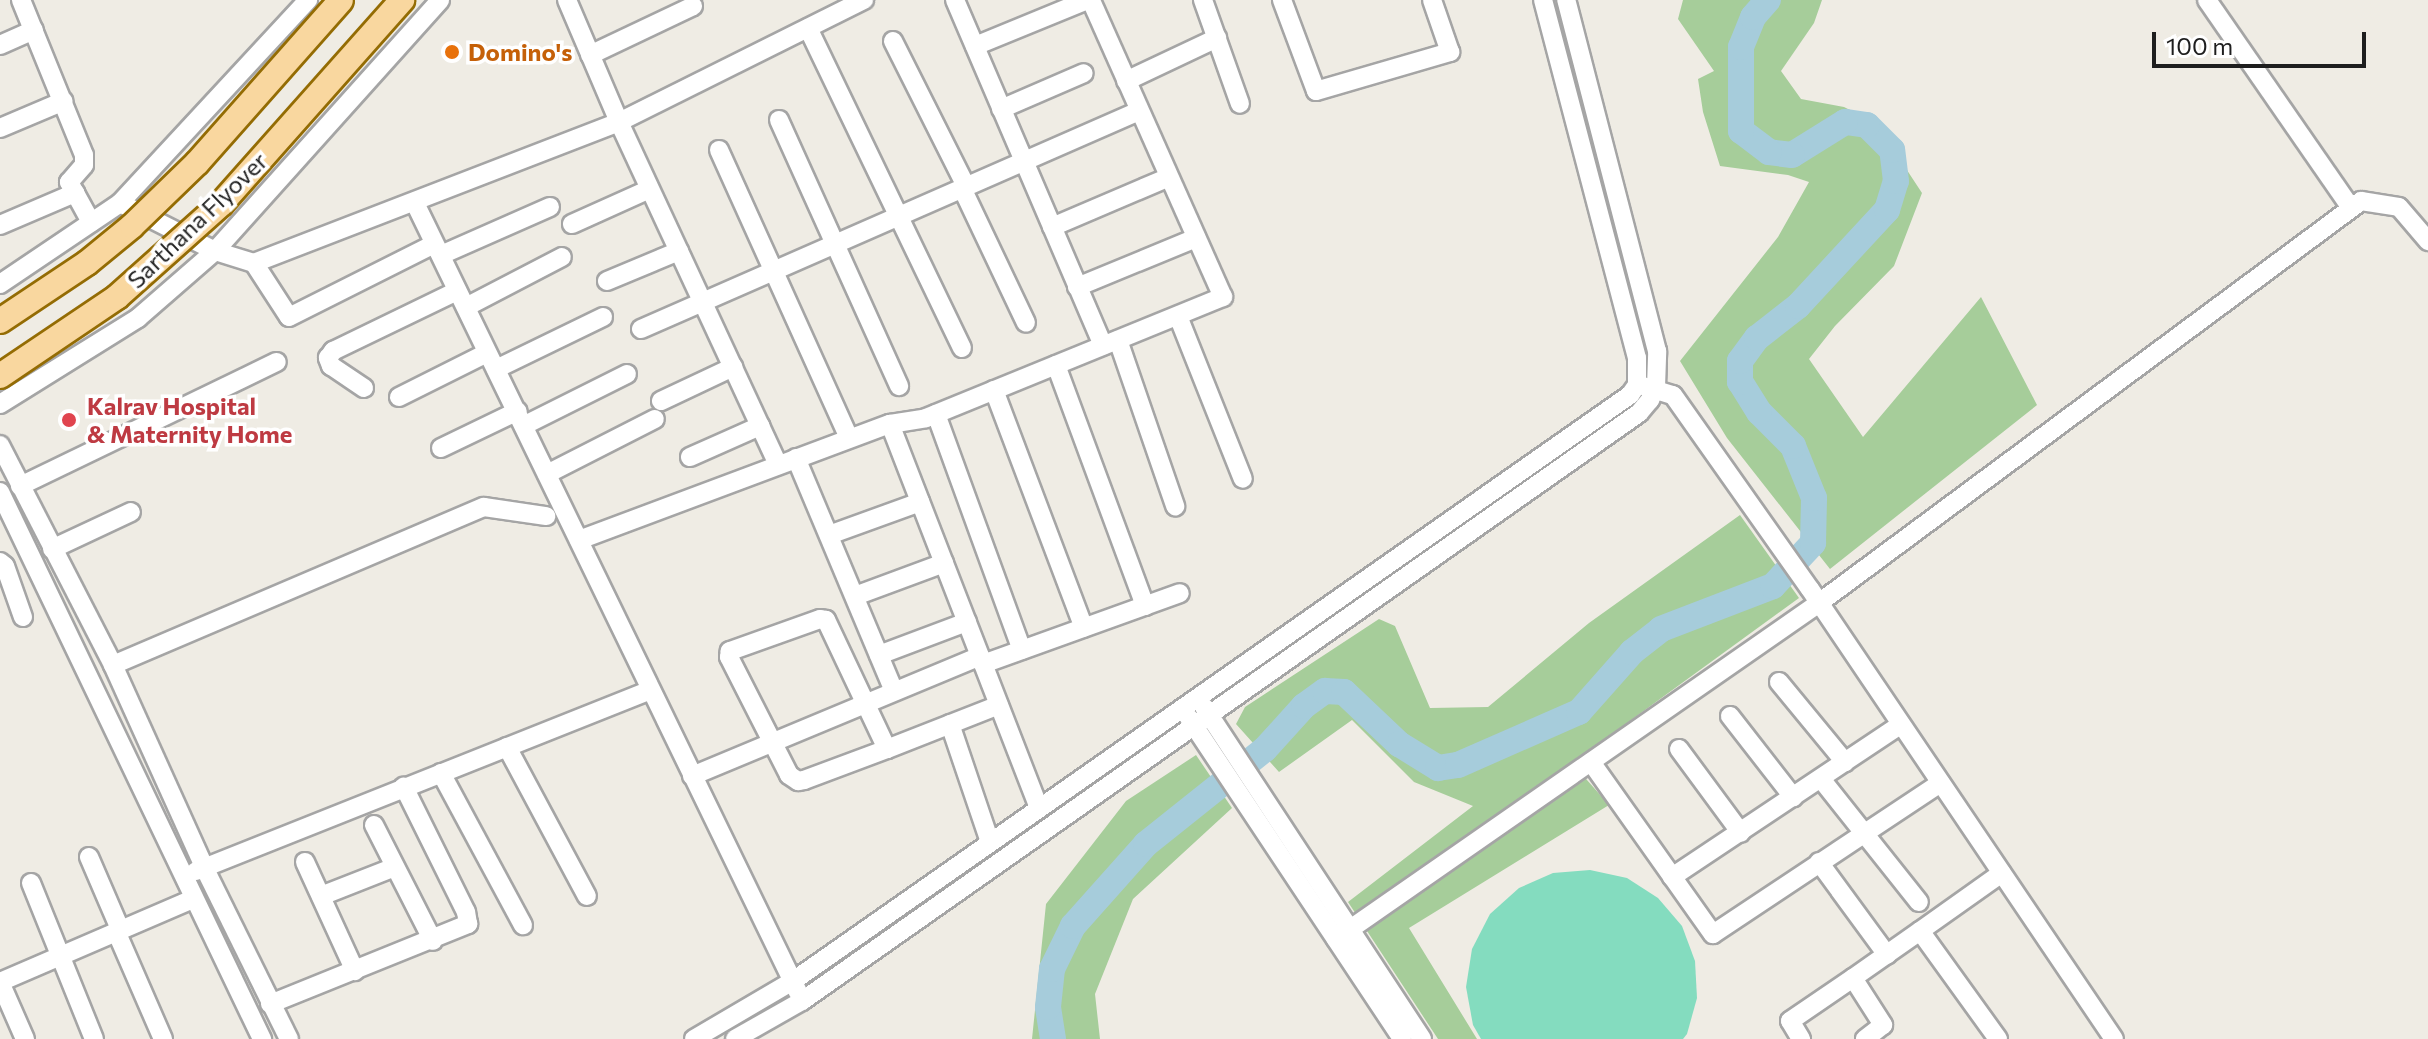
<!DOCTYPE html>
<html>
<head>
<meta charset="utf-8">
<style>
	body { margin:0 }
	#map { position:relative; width:2428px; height:1039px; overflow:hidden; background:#efece4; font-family:Commissioner,sans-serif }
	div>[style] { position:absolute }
	.forest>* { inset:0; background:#a6cd9a }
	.pitch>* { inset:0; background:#84dcbf }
	.river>* { height:26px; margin:-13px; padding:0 13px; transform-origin:13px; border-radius:13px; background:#a6ccdb }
	.roads { filter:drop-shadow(2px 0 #a5a5a5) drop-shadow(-2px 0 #a5a5a5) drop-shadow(0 2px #a5a5a5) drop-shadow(0 -2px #a5a5a5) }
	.minor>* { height:18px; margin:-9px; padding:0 9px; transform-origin:9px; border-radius:9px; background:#fff }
	.bridges { filter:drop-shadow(2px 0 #946c04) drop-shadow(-2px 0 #946c04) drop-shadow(0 2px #946c04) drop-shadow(0 -2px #946c04) }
	.major-bridge>* { height:24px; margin:-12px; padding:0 12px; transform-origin:12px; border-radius:12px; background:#f9d79f }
	.dots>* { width:22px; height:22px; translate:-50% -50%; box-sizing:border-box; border:4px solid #fff; border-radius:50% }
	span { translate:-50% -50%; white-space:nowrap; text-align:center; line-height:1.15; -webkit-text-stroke:7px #fff; paint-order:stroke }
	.food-label { font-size:24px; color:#c56008; font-weight:700 }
	.left { translate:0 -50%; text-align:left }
	.street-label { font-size:24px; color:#1e1e1e }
	.health-label { font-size:24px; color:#be3a42; font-weight:700 }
	.scale { position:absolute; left:2152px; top:32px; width:214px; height:36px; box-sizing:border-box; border:4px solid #1e1e1e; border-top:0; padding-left:10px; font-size:24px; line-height:28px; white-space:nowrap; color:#1e1e1e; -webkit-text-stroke:6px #fff; paint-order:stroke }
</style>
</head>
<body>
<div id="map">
	<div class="forest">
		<div style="clip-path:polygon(1683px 0,1822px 0,1814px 23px,1781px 71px,1801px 99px,1844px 107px,1876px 123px,1922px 193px,1894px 266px,1835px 326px,1809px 359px,1863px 437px,1981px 297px,2037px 405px,1830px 569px,1727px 438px,1680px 361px,1778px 237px,1809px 182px,1788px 175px,1720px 166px,1703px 112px,1698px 79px,1714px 71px,1678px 19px)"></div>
		<div style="clip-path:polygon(1740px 515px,1799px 598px,1572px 763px,1609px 805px,1409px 928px,1477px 1039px,1438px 1039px,1348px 902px,1473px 806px,1414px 782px,1352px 720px,1279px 772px,1236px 724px,1245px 707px,1379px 619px,1395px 626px,1430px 708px,1488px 707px,1589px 623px)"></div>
		<div style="clip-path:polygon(1196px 755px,1232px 808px,1133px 899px,1095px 994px,1100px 1039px,1032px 1039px,1046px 904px,1126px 801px)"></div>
	</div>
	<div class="pitch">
		<div style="clip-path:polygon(1590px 870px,1627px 878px,1658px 898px,1682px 926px,1695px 961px,1697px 998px,1687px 1034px,1683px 1039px,1481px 1039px,1473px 1025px,1466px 987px,1472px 949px,1490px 914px,1519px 888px,1553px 873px)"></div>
	</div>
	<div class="river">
		<div style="left:1053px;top:1039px;width:32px;rotate:-99deg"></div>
		<div style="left:1048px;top:1007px;width:38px;rotate:-84deg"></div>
		<div style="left:1052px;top:969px;width:48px;rotate:-64deg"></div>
		<div style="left:1073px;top:926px;width:110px;rotate:-48.3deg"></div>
		<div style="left:1146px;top:844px;width:152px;rotate:-38.6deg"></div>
		<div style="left:1265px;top:749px;width:58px;rotate:-47.8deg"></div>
		<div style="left:1304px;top:706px;width:26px;rotate:-36deg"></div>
		<div style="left:1325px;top:691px;width:19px;rotate:3deg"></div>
		<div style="left:1344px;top:692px;width:76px;rotate:43.4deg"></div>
		<div style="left:1399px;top:744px;width:46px;rotate:31.6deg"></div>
		<div style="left:1438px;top:768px;width:20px;rotate:-9deg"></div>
		<div style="left:1458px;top:765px;width:132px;rotate:-23.7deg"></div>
		<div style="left:1579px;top:712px;width:80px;rotate:-48.5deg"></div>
		<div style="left:1632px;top:652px;width:37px;rotate:-38deg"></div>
		<div style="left:1661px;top:629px;width:120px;rotate:-21deg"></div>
		<div style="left:1773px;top:586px;width:59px;rotate:-47.1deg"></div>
		<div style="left:1813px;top:543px;width:45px;rotate:-88.7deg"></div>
		<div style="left:1814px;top:498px;width:56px;rotate:-112deg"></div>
		<div style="left:1793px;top:446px;width:48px;rotate:-135deg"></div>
		<div style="left:1759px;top:412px;width:36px;rotate:-122deg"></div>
		<div style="left:1740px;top:382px;width:21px;rotate:-90deg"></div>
		<div style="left:1740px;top:361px;width:29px;rotate:-54deg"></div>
		<div style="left:1757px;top:338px;width:52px;rotate:-38deg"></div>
		<div style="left:1798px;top:306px;width:131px;rotate:-47.2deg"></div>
		<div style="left:1887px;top:210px;width:30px;rotate:-73deg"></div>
		<div style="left:1896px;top:181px;width:31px;rotate:-97deg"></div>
		<div style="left:1892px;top:150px;width:35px;rotate:-135deg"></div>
		<div style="left:1867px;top:125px;width:22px;rotate:-172deg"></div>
		<div style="left:1845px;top:122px;width:62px;rotate:148.1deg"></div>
		<div style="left:1792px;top:155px;width:23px;rotate:-173deg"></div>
		<div style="left:1769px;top:152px;width:35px;rotate:-143deg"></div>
		<div style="left:1741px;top:131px;width:84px;rotate:-90deg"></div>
		<div style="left:1741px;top:47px;width:32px;rotate:-68deg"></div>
		<div style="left:1753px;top:17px;width:23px;rotate:-49deg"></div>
	</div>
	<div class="roads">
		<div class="minor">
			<div style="left:21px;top:0;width:167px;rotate:67.9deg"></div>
			<div style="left:84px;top:155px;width:10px;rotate:90deg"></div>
			<div style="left:84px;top:165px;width:23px;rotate:131deg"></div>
			<div style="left:69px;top:182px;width:46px;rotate:61.2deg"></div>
			<div style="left:567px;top:0;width:133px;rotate:66.9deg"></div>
			<div style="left:619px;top:122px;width:378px;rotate:65.1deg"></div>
			<div style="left:955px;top:0;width:376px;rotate:66.8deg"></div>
			<div style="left:1203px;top:0;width:110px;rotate:70.4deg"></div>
			<div style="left:1282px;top:0;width:97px;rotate:69.5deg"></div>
			<div style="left:1316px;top:91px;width:140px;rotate:-16.2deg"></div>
			<div style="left:1450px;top:52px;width:55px;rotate:-109.1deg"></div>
			<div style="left:2207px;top:0;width:253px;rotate:55.3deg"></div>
			<div style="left:808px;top:28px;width:355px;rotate:64.3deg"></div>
			<div style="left:893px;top:41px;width:162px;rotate:63.3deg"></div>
			<div style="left:0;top:45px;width:37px;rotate:-24deg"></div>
			<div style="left:975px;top:46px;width:121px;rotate:-22.3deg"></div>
			<div style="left:590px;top:55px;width:114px;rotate:-25.4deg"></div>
			<div style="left:1126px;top:81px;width:101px;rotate:-25.3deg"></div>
			<div style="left:1001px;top:109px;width:90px;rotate:-23.4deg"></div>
			<div style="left:779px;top:120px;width:292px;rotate:65.7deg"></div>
			<div style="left:0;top:128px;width:69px;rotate:-22.9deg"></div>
			<div style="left:719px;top:150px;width:316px;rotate:65.7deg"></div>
			<div style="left:962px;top:188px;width:149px;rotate:64.6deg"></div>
			<div style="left:120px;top:203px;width:106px;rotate:26.8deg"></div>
			<div style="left:215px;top:251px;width:41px;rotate:17.1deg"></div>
			<div style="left:254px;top:263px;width:391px;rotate:-21.1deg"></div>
			<div style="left:619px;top:122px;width:274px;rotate:-26.5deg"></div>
			<div style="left:415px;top:203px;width:877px;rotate:64.11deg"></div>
			<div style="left:572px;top:224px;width:85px;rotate:-24.2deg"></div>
			<div style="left:0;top:225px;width:82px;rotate:-23.1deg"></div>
			<div style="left:1052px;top:227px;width:127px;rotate:-23.1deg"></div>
			<div style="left:441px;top:255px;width:119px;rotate:-23.8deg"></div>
			<div style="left:254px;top:263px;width:64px;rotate:57.1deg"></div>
			<div style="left:289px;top:317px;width:162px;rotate:-26.7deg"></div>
			<div style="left:607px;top:281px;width:78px;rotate:-22.6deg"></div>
			<div style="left:0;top:284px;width:145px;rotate:-34deg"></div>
			<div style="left:120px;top:203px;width:277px;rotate:-47.2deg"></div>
			<div style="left:1077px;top:287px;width:129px;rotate:-22.4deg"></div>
			<div style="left:466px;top:307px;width:108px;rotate:-27.5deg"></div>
			<div style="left:1178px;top:316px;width:175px;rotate:68.3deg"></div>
			<div style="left:641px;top:329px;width:544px;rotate:-23.64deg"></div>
			<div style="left:1118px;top:340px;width:176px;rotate:71deg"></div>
			<div style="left:1056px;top:365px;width:257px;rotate:69.7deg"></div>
			<div style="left:496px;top:369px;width:119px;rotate:-25.9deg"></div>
			<div style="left:1643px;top:386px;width:31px;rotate:17deg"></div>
			<div style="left:1673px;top:395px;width:237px;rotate:54.8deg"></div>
			<div style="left:1810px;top:589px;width:543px;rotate:55.96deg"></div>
			<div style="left:364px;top:388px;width:40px;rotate:-146deg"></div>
			<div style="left:331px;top:366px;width:9px;rotate:-111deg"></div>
			<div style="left:328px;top:358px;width:9px;rotate:-54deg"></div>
			<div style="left:333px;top:351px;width:138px;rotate:-25.8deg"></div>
			<div style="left:994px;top:390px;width:254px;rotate:69.3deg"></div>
			<div style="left:399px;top:397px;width:98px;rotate:-26.6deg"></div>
			<div style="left:661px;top:401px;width:80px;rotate:-25.3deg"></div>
			<div style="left:0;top:404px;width:163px;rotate:-31.9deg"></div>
			<div style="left:138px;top:318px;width:102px;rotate:-41deg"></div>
			<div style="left:215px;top:251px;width:337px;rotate:-48.1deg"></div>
			<div style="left:936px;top:414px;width:251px;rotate:70deg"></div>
			<div style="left:890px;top:424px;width:412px;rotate:68.8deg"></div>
			<div style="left:525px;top:425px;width:114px;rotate:-26.6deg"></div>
			<div style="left:0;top:445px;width:247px;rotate:62.8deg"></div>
			<div style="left:113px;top:665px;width:222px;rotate:65.7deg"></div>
			<div style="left:204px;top:867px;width:192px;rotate:63.7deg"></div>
			<div style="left:441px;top:448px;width:85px;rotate:-25.7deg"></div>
			<div style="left:690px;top:457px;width:77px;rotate:-23.9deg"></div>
			<div style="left:796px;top:458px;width:253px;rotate:67.2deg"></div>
			<div style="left:547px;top:474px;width:121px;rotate:-27deg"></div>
			<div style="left:20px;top:486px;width:285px;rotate:-25.8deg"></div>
			<div style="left:0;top:492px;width:607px;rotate:64.41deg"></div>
			<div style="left:829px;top:535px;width:97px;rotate:-19.9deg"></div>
			<div style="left:579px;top:540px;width:332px;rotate:-20.5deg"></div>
			<div style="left:890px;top:424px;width:36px;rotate:-9deg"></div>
			<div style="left:926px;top:418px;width:321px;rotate:-22.2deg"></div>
			<div style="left:1223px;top:297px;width:325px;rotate:-114deg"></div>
			<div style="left:52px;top:549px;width:87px;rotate:-25.1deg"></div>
			<div style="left:0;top:562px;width:6px;rotate:39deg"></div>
			<div style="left:5px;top:566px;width:54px;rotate:70.6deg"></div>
			<div style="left:855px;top:596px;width:95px;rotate:-20.3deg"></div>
			<div style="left:879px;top:655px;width:94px;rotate:-20.6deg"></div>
			<div style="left:983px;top:664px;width:209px;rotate:-19.8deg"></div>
			<div style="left:113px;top:665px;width:403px;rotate:-23.1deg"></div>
			<div style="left:484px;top:507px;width:63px;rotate:8.3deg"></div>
			<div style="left:1779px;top:682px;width:104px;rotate:50.5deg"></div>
			<div style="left:1204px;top:707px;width:397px;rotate:56.7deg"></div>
			<div style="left:1730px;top:716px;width:103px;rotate:52.1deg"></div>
			<div style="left:1189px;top:718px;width:385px;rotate:56.4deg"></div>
			<div style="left:950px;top:724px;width:125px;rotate:71.3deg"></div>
			<div style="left:507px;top:747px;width:169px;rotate:61.8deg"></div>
			<div style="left:887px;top:749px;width:143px;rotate:-115.3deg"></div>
			<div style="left:826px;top:620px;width:6px;rotate:-171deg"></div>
			<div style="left:820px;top:619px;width:96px;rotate:160.4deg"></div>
			<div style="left:730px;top:651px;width:6px;rotate:99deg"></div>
			<div style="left:729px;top:657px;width:132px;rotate:63deg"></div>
			<div style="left:789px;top:775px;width:11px;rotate:34deg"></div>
			<div style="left:798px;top:781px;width:6px;rotate:-9deg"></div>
			<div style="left:804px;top:780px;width:89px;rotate:-20.5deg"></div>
			<div style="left:887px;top:749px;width:120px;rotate:-21.4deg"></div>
			<div style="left:1679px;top:749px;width:104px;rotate:53.6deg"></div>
			<div style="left:1591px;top:762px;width:211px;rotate:54.7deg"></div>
			<div style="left:1713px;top:934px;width:273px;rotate:-33.6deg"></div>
			<div style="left:441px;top:773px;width:173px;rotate:61.7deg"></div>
			<div style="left:692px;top:776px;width:312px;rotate:-22.6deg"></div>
			<div style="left:1821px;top:779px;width:157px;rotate:51.5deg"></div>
			<div style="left:374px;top:825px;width:130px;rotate:63deg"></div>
			<div style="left:89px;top:857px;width:78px;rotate:66.7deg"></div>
			<div style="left:305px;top:862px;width:120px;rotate:65.4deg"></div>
			<div style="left:1819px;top:862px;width:115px;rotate:53.8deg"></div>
			<div style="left:196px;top:871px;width:487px;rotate:-21.7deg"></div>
			<div style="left:1672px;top:877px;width:275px;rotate:-33.7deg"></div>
			<div style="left:31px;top:883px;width:168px;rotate:68deg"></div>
			<div style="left:321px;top:896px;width:79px;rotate:-21.4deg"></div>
			<div style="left:116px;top:931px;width:118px;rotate:66.5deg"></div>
			<div style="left:1336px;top:939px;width:588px;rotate:-34.82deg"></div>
			<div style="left:1819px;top:603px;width:675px;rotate:-36.56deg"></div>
			<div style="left:2361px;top:201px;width:38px;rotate:9deg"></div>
			<div style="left:2399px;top:207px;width:45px;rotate:49.5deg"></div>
			<div style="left:1853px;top:978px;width:82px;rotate:-35deg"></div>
			<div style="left:0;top:982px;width:210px;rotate:-23.3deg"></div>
			<div style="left:0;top:982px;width:62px;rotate:66.3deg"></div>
			<div style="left:270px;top:1004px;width:214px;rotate:-22deg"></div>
			<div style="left:468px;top:924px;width:12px;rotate:-99deg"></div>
			<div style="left:466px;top:912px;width:140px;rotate:-116.4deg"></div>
			<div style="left:694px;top:1039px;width:115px;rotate:-30.4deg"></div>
			<div style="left:793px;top:981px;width:1022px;rotate:-35deg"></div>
			<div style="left:1630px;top:395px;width:12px;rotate:-55deg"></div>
			<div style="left:1637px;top:385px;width:27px;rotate:-90deg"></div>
			<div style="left:1637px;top:358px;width:370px;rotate:-104.7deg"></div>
			<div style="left:735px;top:1039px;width:77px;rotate:-29.6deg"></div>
			<div style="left:802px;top:1001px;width:1023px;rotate:-35.09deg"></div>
			<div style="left:1639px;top:413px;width:17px;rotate:-50deg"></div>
			<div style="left:1650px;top:400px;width:14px;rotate:-65deg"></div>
			<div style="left:1656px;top:387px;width:36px;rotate:-88deg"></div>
			<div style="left:1657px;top:351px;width:363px;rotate:-104.5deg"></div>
			<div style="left:1801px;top:1039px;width:21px;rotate:-121deg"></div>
			<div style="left:1790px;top:1021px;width:76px;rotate:-34.3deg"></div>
			<div style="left:1853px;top:978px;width:56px;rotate:57.4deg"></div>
			<div style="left:1883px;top:1025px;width:23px;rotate:142deg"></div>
			<div style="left:1998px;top:1039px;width:133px;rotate:-125.8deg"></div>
			<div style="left:1920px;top:931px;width:100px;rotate:-35.3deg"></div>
		</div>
	</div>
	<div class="bridges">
		<div class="major-bridge">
			<div style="left:0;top:321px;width:105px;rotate:-33.7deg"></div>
			<div style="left:87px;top:263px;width:58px;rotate:-39.4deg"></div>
			<div style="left:132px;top:226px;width:91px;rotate:-44.1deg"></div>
			<div style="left:197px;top:163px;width:217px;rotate:-48.5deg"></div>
			<div style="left:0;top:376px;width:141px;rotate:-34deg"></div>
			<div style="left:117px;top:297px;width:140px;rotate:-41.8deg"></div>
			<div style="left:221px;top:204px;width:273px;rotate:-48.4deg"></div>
		</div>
	</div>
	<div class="dots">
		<div style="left:452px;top:52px;background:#e8710a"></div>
		<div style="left:69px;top:420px;background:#e0444e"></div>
	</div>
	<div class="food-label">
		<span class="left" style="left:468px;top:52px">Domino's</span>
	</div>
	<div class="street-label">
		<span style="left:197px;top:220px;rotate:-44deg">Sarthana Flyover</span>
	</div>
	<div class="health-label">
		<span class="left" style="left:87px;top:420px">Kalrav Hospital<br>&amp; Maternity Home</span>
	</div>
	<div class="scale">100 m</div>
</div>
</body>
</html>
